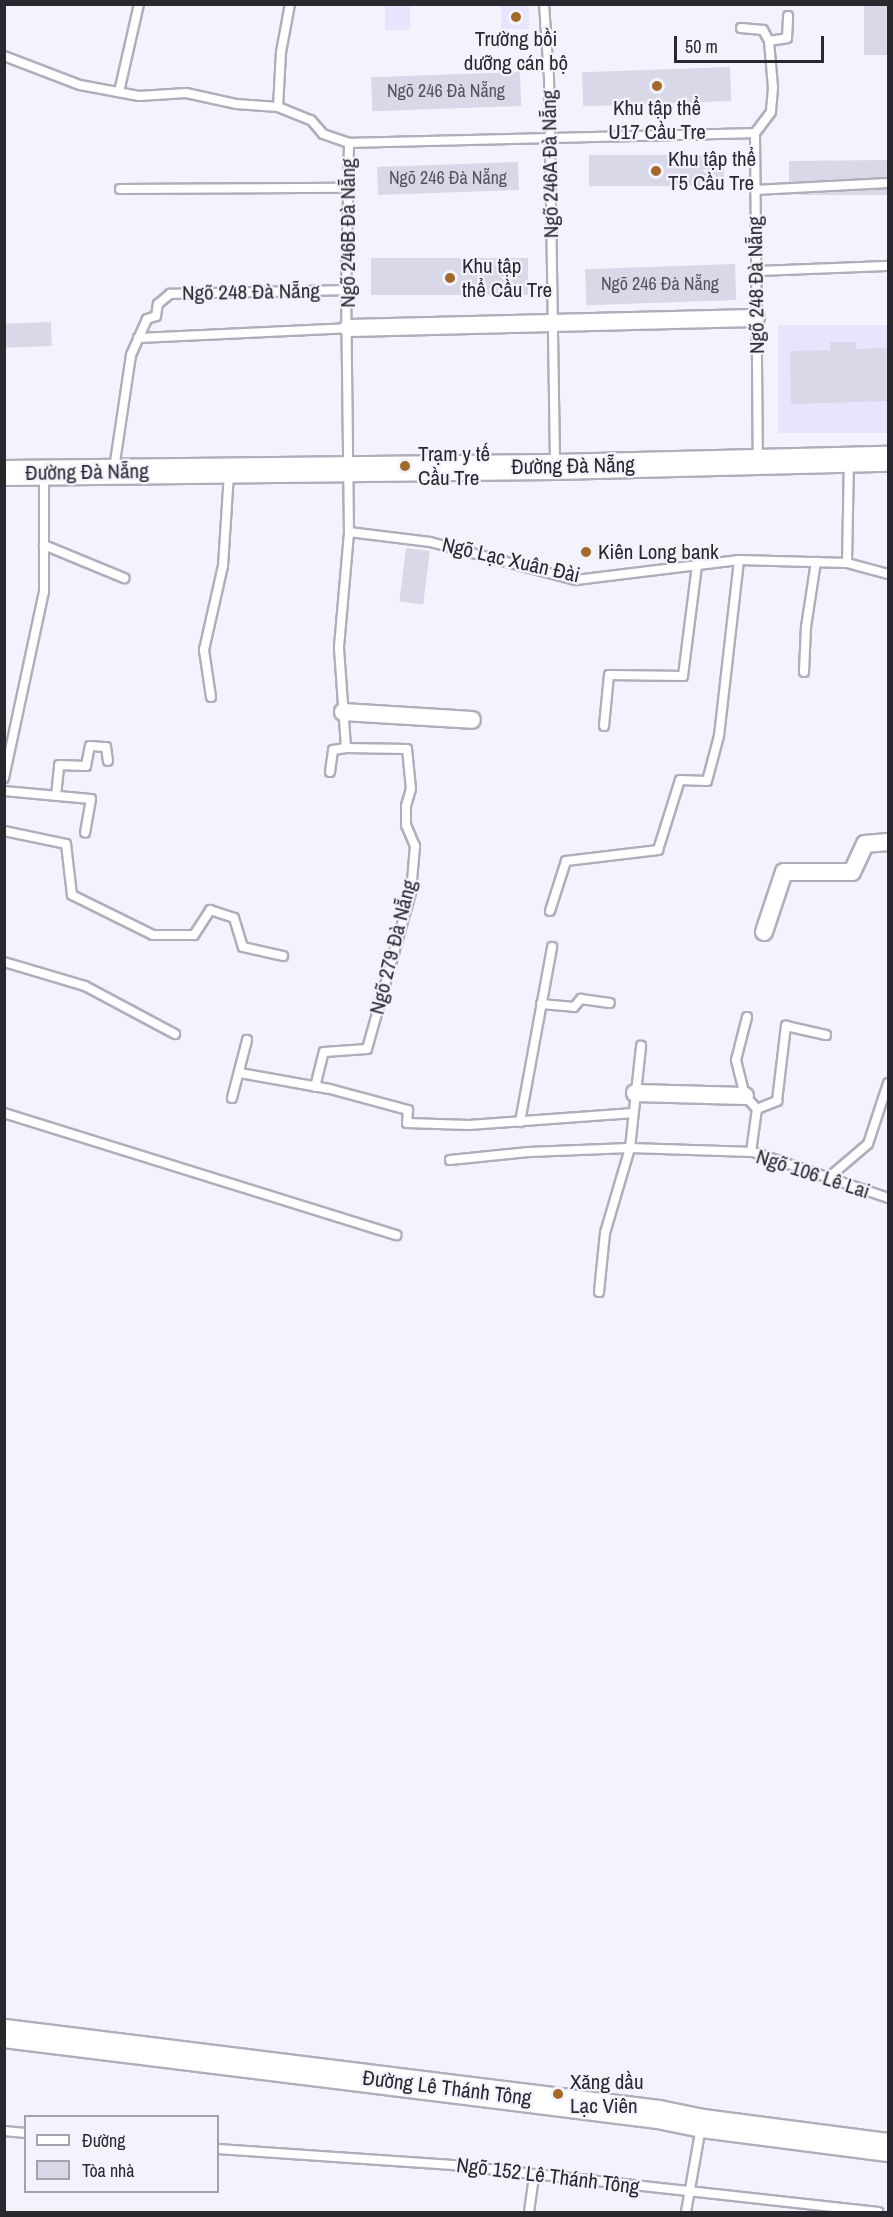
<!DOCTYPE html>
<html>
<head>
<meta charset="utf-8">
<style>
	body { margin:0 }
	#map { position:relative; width:893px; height:2217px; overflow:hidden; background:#f3f3fd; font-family:"Archivo Narrow",sans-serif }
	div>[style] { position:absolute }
	.built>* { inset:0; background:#e6e5fd; transform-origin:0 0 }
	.building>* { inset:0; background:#d8d8e8; transform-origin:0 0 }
	.roads { filter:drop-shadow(2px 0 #aeaebd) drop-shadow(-2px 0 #aeaebd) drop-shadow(0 2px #aeaebd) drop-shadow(0 -2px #aeaebd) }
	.lane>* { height:8px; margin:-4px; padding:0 4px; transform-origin:4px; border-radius:4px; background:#fff }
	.street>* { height:16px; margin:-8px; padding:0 8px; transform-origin:8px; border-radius:8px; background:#fff }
	.secondary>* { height:24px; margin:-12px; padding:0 12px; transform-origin:12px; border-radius:12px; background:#fff }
	.primary>* { height:27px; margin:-13.5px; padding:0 13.5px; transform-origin:13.5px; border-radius:13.5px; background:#fff }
	.dots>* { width:16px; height:16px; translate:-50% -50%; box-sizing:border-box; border:3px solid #f3f3fd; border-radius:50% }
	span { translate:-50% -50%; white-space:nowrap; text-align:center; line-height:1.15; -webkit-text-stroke:4.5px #f3f3fd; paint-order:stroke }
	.number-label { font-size:18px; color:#54545c }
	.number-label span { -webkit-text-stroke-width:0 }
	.poi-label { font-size:21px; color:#28282e }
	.left { translate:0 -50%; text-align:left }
	.street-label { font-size:21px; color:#28282e }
	.frame { position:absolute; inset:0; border:6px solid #28282e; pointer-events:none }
	.legend { position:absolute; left:24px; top:2115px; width:195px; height:78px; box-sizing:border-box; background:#f3f3fd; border:2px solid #a2a2aa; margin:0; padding:8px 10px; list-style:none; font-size:18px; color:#28282e }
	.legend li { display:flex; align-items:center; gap:12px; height:30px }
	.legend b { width:30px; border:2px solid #a2a2aa }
	.scale { position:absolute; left:674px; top:36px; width:150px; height:27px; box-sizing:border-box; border:3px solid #28282e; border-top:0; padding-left:8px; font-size:18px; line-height:21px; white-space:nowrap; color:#28282e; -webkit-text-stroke:4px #f3f3fd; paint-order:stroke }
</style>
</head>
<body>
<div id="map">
	<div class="built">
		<div style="left:385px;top:5px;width:25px;height:25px"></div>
		<div style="left:501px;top:5px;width:28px;height:24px"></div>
		<div style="left:888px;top:325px;width:108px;height:110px;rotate:90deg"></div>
	</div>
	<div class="building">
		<div style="left:864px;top:4px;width:24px;height:51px"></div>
		<div style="left:730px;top:67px;width:34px;height:148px;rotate:88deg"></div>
		<div style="left:520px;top:72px;width:34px;height:149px;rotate:88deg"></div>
		<div style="left:724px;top:155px;width:31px;height:135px;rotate:90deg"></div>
		<div style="clip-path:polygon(888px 160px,888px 177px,789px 182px,789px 161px)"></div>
		<div style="left:518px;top:162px;width:28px;height:141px;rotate:88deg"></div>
		<div style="clip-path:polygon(888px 189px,888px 195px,789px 195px)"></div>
		<div style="left:528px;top:258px;width:37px;height:157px;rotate:90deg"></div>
		<div style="left:735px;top:264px;width:36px;height:150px;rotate:88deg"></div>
		<div style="left:51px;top:322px;width:24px;height:47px;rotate:88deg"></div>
		<div style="clip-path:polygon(830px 342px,856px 342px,856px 349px,888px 348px,888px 401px,791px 404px,790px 351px,830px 350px)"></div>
		<div style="left:406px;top:548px;width:24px;height:54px;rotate:7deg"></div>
	</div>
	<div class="roads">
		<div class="lane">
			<div style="left:290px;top:4px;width:49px;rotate:100.6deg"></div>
			<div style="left:281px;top:52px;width:55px;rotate:93.1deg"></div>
			<div style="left:278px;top:107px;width:35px;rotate:22deg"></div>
			<div style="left:311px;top:120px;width:18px;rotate:49deg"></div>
			<div style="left:323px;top:134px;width:28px;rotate:19deg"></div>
			<div style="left:349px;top:143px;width:406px;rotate:-1.4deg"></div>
			<div style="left:544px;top:4px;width:74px;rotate:86.1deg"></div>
			<div style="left:549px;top:78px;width:388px;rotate:89.1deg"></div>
			<div style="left:741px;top:28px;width:22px;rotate:5deg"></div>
			<div style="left:763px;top:30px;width:13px;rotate:61deg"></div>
			<div style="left:769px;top:41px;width:47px;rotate:85.1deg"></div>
			<div style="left:773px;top:88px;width:24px;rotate:95deg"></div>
			<div style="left:771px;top:112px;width:26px;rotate:127deg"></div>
			<div style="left:755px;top:133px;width:326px;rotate:89.5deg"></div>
			<div style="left:769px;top:41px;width:18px;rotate:-9deg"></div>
			<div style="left:787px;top:38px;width:22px;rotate:-87deg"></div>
			<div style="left:4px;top:56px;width:81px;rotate:20.9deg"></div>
			<div style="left:80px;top:85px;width:60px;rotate:10.6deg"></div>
			<div style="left:139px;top:96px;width:47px;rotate:-3.7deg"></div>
			<div style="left:186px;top:93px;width:51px;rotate:12.4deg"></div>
			<div style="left:236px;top:104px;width:42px;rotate:4.1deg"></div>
			<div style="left:119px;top:92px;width:90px;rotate:-77.2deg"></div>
			<div style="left:120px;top:189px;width:228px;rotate:-0.3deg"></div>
			<div style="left:755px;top:190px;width:133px;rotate:-3deg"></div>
			<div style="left:756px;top:271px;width:132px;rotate:-2.2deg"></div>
			<div style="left:138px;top:338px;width:210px;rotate:-2.7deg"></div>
			<div style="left:114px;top:469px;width:115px;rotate:-81.5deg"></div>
			<div style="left:131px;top:355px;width:39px;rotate:-66deg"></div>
			<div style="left:147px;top:319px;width:9px;rotate:-18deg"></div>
			<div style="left:156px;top:316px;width:12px;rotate:-81deg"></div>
			<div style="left:158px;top:304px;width:16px;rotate:-40deg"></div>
			<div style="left:170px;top:294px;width:176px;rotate:-1.3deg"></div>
			<div style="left:349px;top:532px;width:82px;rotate:7deg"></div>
			<div style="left:430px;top:542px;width:151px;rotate:14.6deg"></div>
			<div style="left:576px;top:580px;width:164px;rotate:-7deg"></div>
			<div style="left:739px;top:560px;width:108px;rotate:1.6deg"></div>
			<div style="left:847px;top:563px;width:42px;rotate:15deg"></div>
			<div style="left:44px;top:545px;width:87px;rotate:22.4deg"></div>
			<div style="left:847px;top:563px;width:101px;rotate:-88.9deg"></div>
			<div style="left:804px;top:672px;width:45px;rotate:-87.5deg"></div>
			<div style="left:806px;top:627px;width:66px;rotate:-81.3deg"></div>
			<div style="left:816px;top:562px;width:3px"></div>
			<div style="left:211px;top:697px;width:48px;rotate:-98.5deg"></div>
			<div style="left:204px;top:650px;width:86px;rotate:-77.3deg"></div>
			<div style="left:223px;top:566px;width:92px;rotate:-86.3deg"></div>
			<div style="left:604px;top:726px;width:51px;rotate:-84.4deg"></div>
			<div style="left:609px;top:675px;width:74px;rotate:0.8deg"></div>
			<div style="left:683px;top:676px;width:112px;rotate:-82.8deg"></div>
			<div style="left:330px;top:772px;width:22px;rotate:-82deg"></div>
			<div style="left:333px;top:750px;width:13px;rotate:-9deg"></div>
			<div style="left:4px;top:778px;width:190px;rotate:-77.9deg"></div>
			<div style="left:44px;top:592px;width:119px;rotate:-90deg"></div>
			<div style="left:4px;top:791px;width:87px;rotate:5.3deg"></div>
			<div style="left:91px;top:799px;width:34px;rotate:100deg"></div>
			<div style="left:56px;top:796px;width:31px;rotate:-84deg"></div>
			<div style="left:59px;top:765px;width:27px;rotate:2deg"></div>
			<div style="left:86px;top:766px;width:20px;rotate:-79deg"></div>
			<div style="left:90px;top:746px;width:16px;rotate:4deg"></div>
			<div style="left:106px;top:747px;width:14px;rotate:82deg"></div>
			<div style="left:4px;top:831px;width:63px;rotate:11.8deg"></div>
			<div style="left:66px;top:844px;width:51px;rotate:83.3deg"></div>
			<div style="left:72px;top:895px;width:90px;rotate:26.3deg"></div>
			<div style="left:153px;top:935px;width:41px"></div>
			<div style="left:194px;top:935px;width:30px;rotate:-57deg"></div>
			<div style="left:210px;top:910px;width:25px;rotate:18deg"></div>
			<div style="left:234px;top:918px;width:30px;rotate:73deg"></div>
			<div style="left:243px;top:947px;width:41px;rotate:12.7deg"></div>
			<div style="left:550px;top:911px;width:52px;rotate:-72.3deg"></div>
			<div style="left:566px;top:861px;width:93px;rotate:-6.8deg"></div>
			<div style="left:658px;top:850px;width:73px;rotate:-72.6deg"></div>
			<div style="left:680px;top:780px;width:27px;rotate:2deg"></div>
			<div style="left:707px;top:781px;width:47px;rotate:-75.1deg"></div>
			<div style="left:719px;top:736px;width:177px;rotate:-83.5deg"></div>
			<div style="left:4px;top:962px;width:84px;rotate:16.5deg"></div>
			<div style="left:85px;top:986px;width:102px;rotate:28.1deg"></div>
			<div style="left:541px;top:1004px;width:33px;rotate:5deg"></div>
			<div style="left:574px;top:1007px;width:11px;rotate:-49deg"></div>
			<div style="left:581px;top:999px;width:29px;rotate:8deg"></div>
			<div style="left:747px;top:1017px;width:44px;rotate:104.3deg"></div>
			<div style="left:736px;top:1060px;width:37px;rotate:76deg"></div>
			<div style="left:745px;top:1096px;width:18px;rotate:47deg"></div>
			<div style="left:240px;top:1073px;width:91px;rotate:10.1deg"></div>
			<div style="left:330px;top:1089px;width:81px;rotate:15.1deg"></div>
			<div style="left:408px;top:1110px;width:13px;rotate:94deg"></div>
			<div style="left:407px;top:1123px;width:62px;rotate:1.8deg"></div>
			<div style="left:469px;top:1125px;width:165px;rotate:-4.2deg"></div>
			<div style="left:315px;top:1087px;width:36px;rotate:-76deg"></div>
			<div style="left:324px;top:1052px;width:43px;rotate:-4deg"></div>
			<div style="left:367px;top:1049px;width:163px;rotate:-74.3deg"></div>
			<div style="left:411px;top:892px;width:46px;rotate:-85deg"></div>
			<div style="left:415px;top:846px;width:23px;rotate:-113deg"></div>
			<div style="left:406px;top:825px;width:19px;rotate:-90deg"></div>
			<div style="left:406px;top:806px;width:18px;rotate:-74deg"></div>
			<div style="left:411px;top:789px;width:40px;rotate:-95.7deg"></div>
			<div style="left:407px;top:749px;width:61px;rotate:-179.1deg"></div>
			<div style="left:346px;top:748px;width:101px;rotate:-94deg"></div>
			<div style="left:339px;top:647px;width:115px;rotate:-85deg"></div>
			<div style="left:349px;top:532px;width:231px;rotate:-90.7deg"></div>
			<div style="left:346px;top:301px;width:158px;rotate:-88.9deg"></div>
			<div style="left:232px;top:1098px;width:60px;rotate:-75.5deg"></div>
			<div style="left:757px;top:1109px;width:22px;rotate:-22deg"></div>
			<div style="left:777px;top:1101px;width:76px;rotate:-83.2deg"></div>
			<div style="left:786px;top:1026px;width:41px;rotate:12.7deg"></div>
			<div style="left:4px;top:1113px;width:411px;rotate:17.3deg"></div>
			<div style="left:520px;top:1122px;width:178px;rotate:-79.6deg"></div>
			<div style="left:751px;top:1152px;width:43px;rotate:-82.1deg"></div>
			<div style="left:450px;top:1160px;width:79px;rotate:-5.8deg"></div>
			<div style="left:529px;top:1152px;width:101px;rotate:-2.3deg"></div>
			<div style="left:630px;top:1148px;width:123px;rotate:1.9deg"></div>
			<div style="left:753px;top:1152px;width:143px;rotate:18.8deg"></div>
			<div style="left:828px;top:1178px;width:52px;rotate:-40.4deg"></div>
			<div style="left:868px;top:1144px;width:64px;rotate:-71.8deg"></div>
			<div style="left:599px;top:1292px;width:59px;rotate:-84.2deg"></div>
			<div style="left:605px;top:1233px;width:89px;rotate:-73.6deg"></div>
			<div style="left:630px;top:1148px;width:103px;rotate:-83.8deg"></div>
			<div style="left:4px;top:2131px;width:22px;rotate:5deg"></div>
			<div style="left:218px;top:2149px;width:235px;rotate:3.9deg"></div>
			<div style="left:452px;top:2165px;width:429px;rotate:6.3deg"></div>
			<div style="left:529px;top:2212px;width:37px;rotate:-82deg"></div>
			<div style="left:686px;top:2212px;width:86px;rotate:-80deg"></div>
		</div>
		<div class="street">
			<div style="left:348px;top:328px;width:408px;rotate:-1.4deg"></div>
			<div style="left:343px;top:712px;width:129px;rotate:3.5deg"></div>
			<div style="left:764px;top:932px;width:63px;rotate:-71.6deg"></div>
			<div style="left:784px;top:872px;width:68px"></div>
			<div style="left:852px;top:872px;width:31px;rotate:-65deg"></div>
			<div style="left:865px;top:844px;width:23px;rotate:-5deg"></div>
			<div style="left:635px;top:1093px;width:110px;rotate:1.6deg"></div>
		</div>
		<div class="secondary">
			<div style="left:4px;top:473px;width:551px;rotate:-0.62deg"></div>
			<div style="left:555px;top:467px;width:333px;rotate:-1.4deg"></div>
		</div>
		<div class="primary">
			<div style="left:4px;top:2033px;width:659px;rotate:7.06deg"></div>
			<div style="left:658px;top:2114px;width:45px;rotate:11.6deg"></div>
			<div style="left:702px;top:2123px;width:188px;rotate:7.4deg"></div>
		</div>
	</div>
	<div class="dots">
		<div style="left:516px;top:17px;background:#a3682a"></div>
		<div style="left:657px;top:86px;background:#a3682a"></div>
		<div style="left:656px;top:171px;background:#a3682a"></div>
		<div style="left:450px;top:278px;background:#a3682a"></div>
		<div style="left:405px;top:466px;background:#a3682a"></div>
		<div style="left:586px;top:552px;background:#a3682a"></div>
		<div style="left:558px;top:2094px;background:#a3682a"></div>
	</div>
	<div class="number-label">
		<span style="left:446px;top:91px">Ngõ 246 Đà Nẵng</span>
		<span style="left:448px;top:178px">Ngõ 246 Đà Nẵng</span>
		<span style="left:660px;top:284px">Ngõ 246 Đà Nẵng</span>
	</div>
	<div class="poi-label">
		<span style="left:516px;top:51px">Trường bồi<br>dưỡng cán bộ</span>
		<span style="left:657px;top:120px">Khu tập thể<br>U17 Cầu Tre</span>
		<span class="left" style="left:668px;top:171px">Khu tập thể<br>T5 Cầu Tre</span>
		<span class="left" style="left:462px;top:278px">Khu tập<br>thể Cầu Tre</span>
		<span class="left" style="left:418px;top:466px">Trạm y tế<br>Cầu Tre</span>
		<span class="left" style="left:598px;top:552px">Kiên Long bank</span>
		<span class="left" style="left:570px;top:2094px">Xăng dầu<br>Lạc Viên</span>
	</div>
	<div class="street-label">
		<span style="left:550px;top:164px;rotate:-91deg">Ngõ 246A Đà Nẵng</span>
		<span style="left:348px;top:233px;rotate:-90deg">Ngõ 246B Đà Nẵng</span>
		<span style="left:756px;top:285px;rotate:-91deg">Ngõ 248 Đà Nẵng</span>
		<span style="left:251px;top:292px;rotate:-1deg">Ngõ 248 Đà Nẵng</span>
		<span style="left:573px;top:466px;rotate:-1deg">Đường Đà Nẵng</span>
		<span style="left:87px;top:472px;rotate:-1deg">Đường Đà Nẵng</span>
		<span style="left:511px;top:560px;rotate:13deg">Ngõ Lạc Xuân Đài</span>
		<span style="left:393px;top:947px;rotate:-76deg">Ngõ 279 Đà Nẵng</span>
		<span style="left:813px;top:1174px;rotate:18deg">Ngõ 106 Lê Lai</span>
		<span style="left:447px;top:2088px;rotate:7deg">Đường Lê Thánh Tông</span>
		<span style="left:548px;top:2176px;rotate:7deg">Ngõ 152 Lê Thánh Tông</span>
	</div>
	<div class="frame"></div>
	<ul class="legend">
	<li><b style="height:8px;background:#fff"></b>Đường</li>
	<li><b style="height:16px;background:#d8d8e8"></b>Tòa nhà</li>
	</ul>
	<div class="scale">50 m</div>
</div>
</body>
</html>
